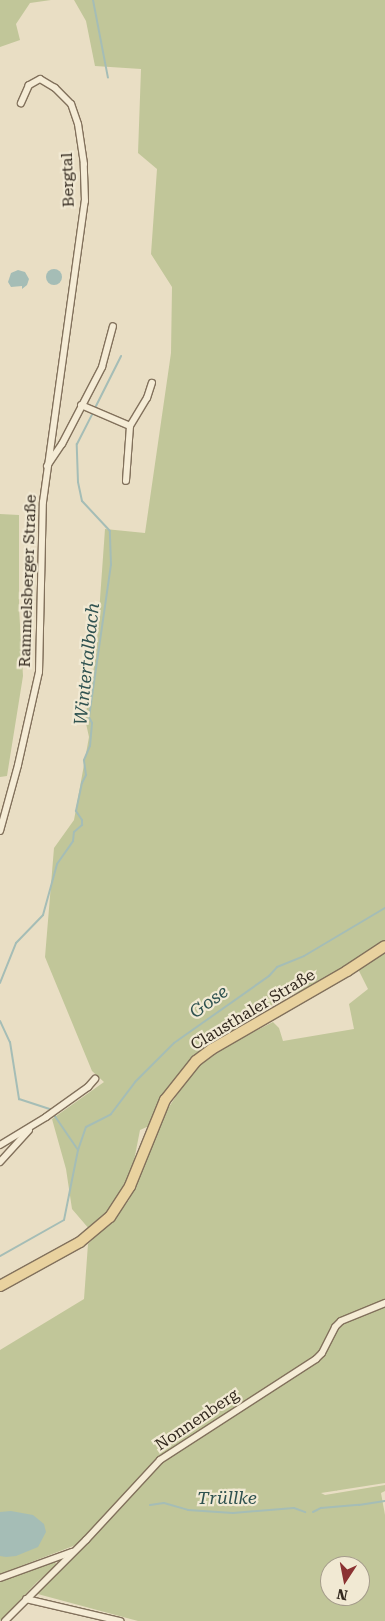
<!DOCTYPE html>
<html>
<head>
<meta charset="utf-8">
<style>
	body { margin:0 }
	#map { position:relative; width:385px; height:1621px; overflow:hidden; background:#e9dec4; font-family:"Roboto Serif",serif }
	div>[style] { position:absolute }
	.green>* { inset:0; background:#c1c699 }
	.water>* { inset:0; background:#a5bdb6 }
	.round { border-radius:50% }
	.stream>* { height:2px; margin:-1px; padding:0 1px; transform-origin:1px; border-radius:1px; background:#a5bdb6 }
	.roads { filter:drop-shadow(1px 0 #82715c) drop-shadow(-1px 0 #82715c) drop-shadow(0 1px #82715c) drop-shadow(0 -1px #82715c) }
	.minor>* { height:6px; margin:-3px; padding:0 3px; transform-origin:3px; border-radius:3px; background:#f5ecd6 }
	.primary>* { height:10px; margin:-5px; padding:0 5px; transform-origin:5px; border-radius:5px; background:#e9d29f }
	span { translate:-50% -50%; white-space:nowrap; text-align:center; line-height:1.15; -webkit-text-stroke:4.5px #f1e9d3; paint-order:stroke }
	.street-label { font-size:16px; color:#33291f }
	.water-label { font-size:18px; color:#2f5250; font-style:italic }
	.north { position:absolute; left:320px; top:1556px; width:50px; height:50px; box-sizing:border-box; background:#f1e9d3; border:1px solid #a59c8b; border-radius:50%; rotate:191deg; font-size:14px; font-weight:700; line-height:20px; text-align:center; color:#33291f }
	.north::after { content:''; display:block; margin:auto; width:18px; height:22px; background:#8b3232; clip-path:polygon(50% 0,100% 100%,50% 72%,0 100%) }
</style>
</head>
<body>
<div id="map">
	<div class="green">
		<div style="clip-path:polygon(0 0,51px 0,30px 3px,16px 24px,20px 40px,0 47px)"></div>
		<div style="clip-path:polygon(74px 0,385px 0,385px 941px,308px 989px,293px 994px,266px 1008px,254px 1019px,193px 1058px,169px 1085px,149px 1126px,140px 1130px,133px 1166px,126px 1184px,107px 1215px,90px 1230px,72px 1209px,66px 1169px,52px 1119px,104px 1082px,92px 1071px,45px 957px,54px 848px,74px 820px,89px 737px,85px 719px,96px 655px,105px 529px,145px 533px,171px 353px,172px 287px,151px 254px,157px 169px,138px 153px,141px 69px,95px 66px,86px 21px)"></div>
		<div style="clip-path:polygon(0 514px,19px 515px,19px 608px,23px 676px,7px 776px,0 777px)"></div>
		<div style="clip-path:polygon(evenodd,385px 950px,385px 1483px,321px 1493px,325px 1495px,385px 1485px,385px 1491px,381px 1493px,385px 1515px,385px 1621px,138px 1621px,34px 1593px,81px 1549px,81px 1543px,0 1574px,0 1350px,84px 1299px,88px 1244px,119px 1213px,129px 1200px,165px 1113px,188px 1078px,200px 1065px,230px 1044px,273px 1022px,279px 1028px,283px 1041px,354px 1029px,349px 1004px,368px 989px,358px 969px,385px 950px,330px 1566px,360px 1566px,360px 1596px,330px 1596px,330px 1566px)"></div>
		<div style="clip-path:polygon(54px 1561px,57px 1565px,37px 1582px,0 1621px,0 1582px)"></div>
	</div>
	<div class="water">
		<div class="round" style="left:46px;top:269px;width:16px;height:16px"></div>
		<div style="clip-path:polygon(18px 270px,25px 272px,29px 279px,27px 285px,22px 289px,22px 286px,11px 287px,8px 282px,11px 273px)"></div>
		<div style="clip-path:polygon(11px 1511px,33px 1515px,44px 1524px,46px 1532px,38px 1547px,16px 1556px,6px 1557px,0 1556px,0 1512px)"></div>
	</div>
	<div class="stream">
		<div style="left:93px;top:0;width:79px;rotate:79.1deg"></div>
		<div style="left:96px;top:406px;width:56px;rotate:-63.4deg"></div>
		<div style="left:0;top:983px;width:43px;rotate:-68.2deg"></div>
		<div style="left:16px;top:943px;width:39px;rotate:-46deg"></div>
		<div style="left:43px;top:915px;width:53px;rotate:-74.6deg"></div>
		<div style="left:57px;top:864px;width:28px;rotate:-55deg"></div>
		<div style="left:73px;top:841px;width:9px;rotate:-84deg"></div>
		<div style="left:74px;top:832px;width:11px;rotate:-41deg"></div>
		<div style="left:82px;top:825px;width:5px;rotate:-90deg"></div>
		<div style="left:82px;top:820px;width:11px;rotate:-124deg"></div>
		<div style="left:76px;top:811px;width:29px;rotate:-78deg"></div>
		<div style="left:82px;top:783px;width:9px;rotate:-63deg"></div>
		<div style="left:86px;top:775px;width:15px;rotate:-98deg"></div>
		<div style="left:84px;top:760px;width:15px;rotate:-67deg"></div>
		<div style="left:90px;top:746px;width:23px;rotate:-85deg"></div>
		<div style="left:92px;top:723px;width:7px;rotate:-117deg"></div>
		<div style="left:89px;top:717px;width:154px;rotate:-81.8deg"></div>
		<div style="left:111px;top:565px;width:34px;rotate:-92deg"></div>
		<div style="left:110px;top:531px;width:41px;rotate:-133deg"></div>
		<div style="left:82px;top:501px;width:19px;rotate:-102deg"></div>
		<div style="left:78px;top:482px;width:38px;rotate:-92deg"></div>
		<div style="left:77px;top:444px;width:33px;rotate:-63deg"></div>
		<div style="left:0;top:1021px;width:23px;rotate:65deg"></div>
		<div style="left:10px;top:1042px;width:58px;rotate:81deg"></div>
		<div style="left:19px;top:1099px;width:33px;rotate:18deg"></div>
		<div style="left:50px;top:1109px;width:50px;rotate:55.7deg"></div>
		<div style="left:78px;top:1150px;width:71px;rotate:101.3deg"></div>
		<div style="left:64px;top:1220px;width:73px;rotate:150.6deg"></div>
		<div style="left:78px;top:1150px;width:24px;rotate:-71deg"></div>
		<div style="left:86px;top:1127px;width:28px;rotate:-27deg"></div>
		<div style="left:111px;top:1114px;width:40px;rotate:-53deg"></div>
		<div style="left:135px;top:1082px;width:55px;rotate:-45deg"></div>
		<div style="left:174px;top:1043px;width:116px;rotate:-35.2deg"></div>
		<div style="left:269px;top:976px;width:12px;rotate:-48deg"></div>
		<div style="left:277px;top:967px;width:29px;rotate:-22deg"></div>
		<div style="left:304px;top:956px;width:94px;rotate:-30.7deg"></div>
		<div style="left:150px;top:1505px;width:14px;rotate:-8deg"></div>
		<div style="left:164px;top:1503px;width:25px;rotate:16deg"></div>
		<div style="left:188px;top:1510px;width:45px;rotate:3.8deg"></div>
		<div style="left:233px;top:1513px;width:61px;rotate:-4.7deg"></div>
		<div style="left:294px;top:1508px;width:12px;rotate:20deg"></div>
		<div style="left:313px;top:1512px;width:9px;rotate:-27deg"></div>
		<div style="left:321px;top:1508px;width:38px;rotate:-5deg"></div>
		<div style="left:359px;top:1505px;width:26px;rotate:-9deg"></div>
	</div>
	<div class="roads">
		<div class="minor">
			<div style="left:81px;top:405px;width:53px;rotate:23.2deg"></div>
			<div style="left:130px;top:426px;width:55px;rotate:94.2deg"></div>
			<div style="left:130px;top:426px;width:33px;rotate:-59deg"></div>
			<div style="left:147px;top:398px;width:16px;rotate:-72deg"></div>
			<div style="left:47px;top:466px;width:27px;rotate:-56deg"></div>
			<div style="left:62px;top:444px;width:87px;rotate:-62.5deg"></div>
			<div style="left:102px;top:367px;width:42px;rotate:-75deg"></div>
			<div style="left:0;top:831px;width:68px;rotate:-74.7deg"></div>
			<div style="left:18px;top:765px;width:95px;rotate:-77.3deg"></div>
			<div style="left:39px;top:672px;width:170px;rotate:-88.7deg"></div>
			<div style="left:43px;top:502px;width:304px;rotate:-82.1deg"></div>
			<div style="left:85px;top:201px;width:37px;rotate:-92deg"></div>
			<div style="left:84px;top:164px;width:40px;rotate:-98.5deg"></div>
			<div style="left:78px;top:124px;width:21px;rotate:-109deg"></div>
			<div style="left:71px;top:104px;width:23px;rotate:-135deg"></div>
			<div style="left:55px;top:88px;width:17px;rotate:-149deg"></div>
			<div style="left:40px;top:79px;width:13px;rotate:151deg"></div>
			<div style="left:29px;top:85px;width:20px;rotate:114deg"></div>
			<div style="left:0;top:1145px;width:54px;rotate:-31.3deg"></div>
			<div style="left:46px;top:1117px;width:52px;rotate:-35.5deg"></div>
			<div style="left:88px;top:1087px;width:11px;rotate:-49deg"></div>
			<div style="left:0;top:1162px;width:43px;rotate:-47.8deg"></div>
			<div style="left:0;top:1578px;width:77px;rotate:-19.9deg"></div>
			<div style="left:26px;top:1599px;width:97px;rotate:13.2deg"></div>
			<div style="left:5px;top:1621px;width:115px;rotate:-45deg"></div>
			<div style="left:86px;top:1540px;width:109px;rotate:-47.2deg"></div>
			<div style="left:160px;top:1460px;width:186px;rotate:-32.9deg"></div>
			<div style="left:316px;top:1359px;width:8px;rotate:-45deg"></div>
			<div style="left:322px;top:1353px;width:29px;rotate:-63deg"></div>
			<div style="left:335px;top:1327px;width:8px;rotate:-45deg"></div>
			<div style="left:341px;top:1321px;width:48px;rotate:-22.2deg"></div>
		</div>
		<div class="primary">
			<div style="left:0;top:1286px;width:91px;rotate:-28.8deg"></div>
			<div style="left:80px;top:1242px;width:39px;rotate:-40deg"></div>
			<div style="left:110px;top:1217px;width:37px;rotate:-57deg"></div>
			<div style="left:130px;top:1186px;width:93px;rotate:-67.9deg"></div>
			<div style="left:165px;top:1100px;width:50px;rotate:-51.5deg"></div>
			<div style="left:196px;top:1061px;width:20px;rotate:-37deg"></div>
			<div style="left:212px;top:1049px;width:156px;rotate:-30deg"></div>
			<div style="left:347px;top:971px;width:45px;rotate:-33.3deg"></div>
		</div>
	</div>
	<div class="street-label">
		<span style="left:68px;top:180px;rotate:-92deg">Bergtal</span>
		<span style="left:28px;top:581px;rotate:-88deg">Rammelsberger Straße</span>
		<span style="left:253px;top:1010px;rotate:-31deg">Clausthaler Straße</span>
		<span style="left:197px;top:1420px;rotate:-34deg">Nonnenberg</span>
	</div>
	<div class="water-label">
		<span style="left:87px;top:664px;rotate:-84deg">Wintertalbach</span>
		<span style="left:209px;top:1002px;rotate:-36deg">Gose</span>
		<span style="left:227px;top:1498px">Trüllke</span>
	</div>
	<div class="north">N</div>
</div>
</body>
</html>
